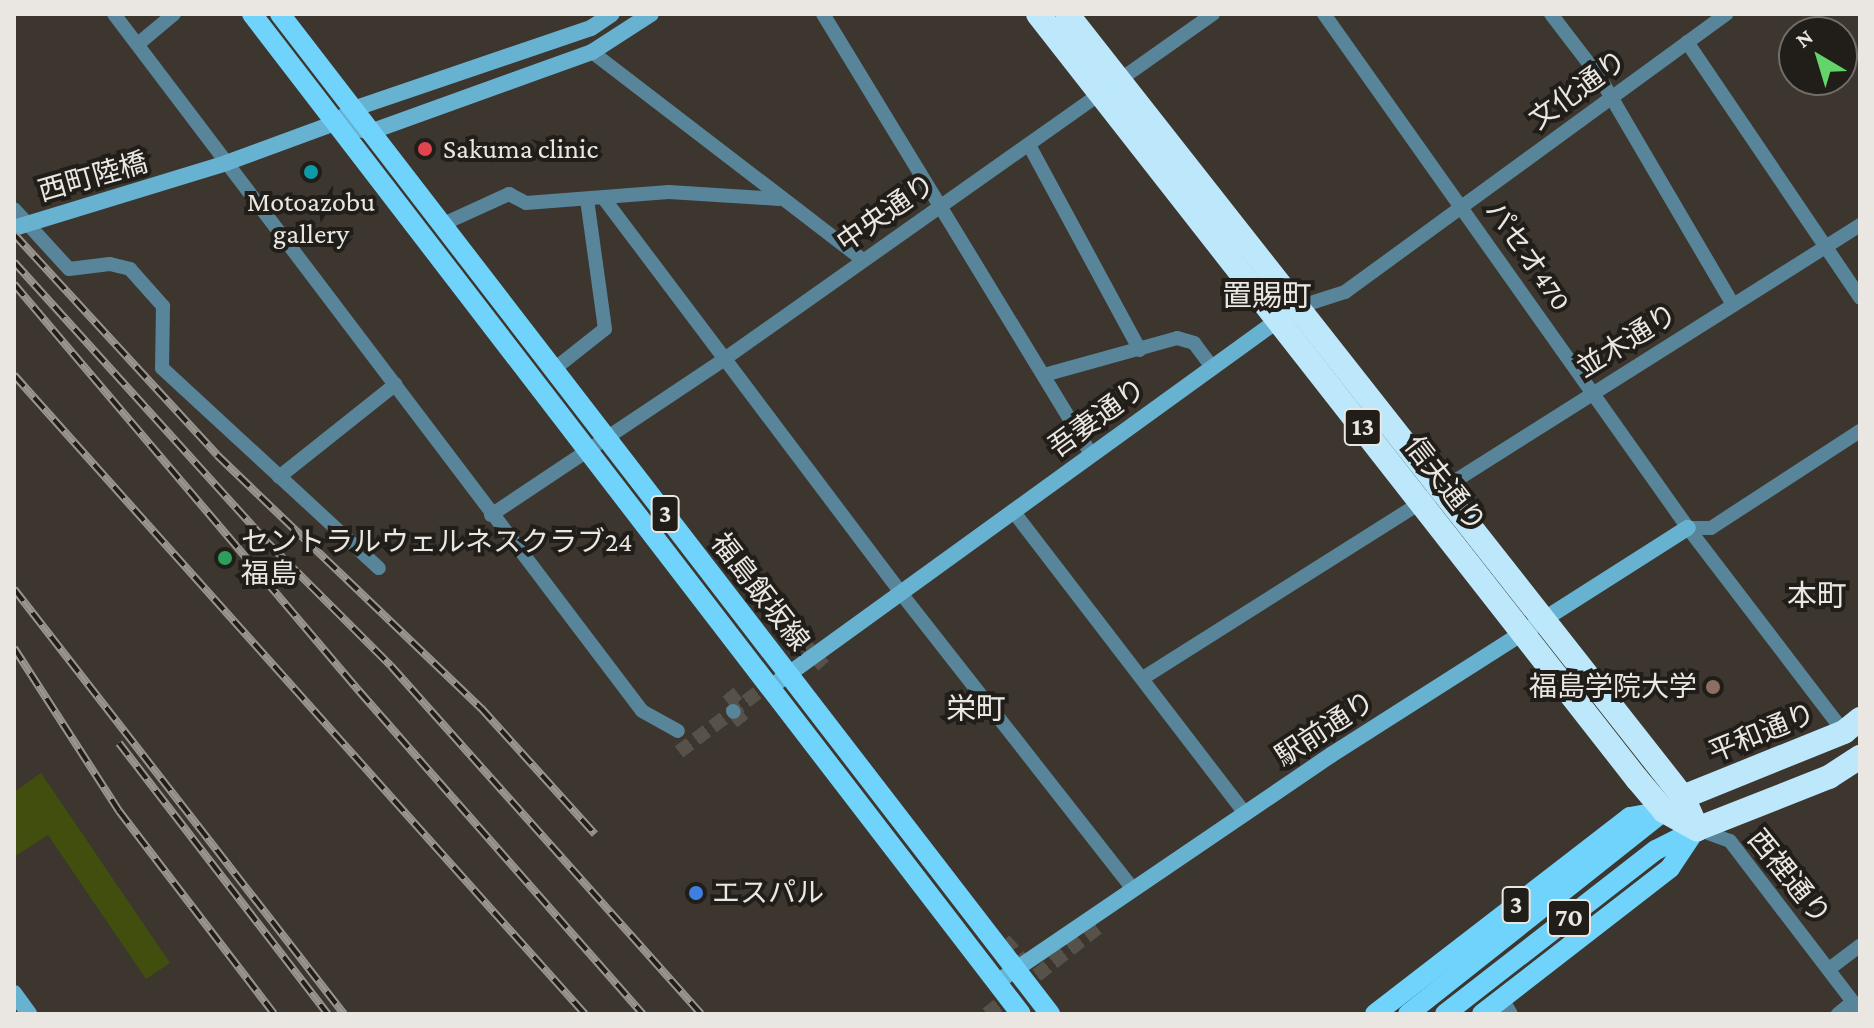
<!DOCTYPE html>
<html>
<head>
<meta charset="utf-8">
<style>
	body { margin:0 }
	#map { position:relative; width:1874px; height:1028px; overflow:hidden; background:#3c362e; font-family:"Crimson Pro","Noto Sans JP",serif }
	div>[style] { position:absolute }
	.green>* { inset:0; background:#424e0e }
	.street-tunnel>* { height:14px; margin-top:-7px; transform-origin:0; background:repeating-linear-gradient(90deg,#565149 0 14px,transparent 0 21px) }
	.street>* { height:14px; margin:-7px; padding:0 7px; transform-origin:7px; border-radius:7px; background:#58859a }
	.secondary>* { height:16px; margin:-8px; padding:0 8px; transform-origin:8px; border-radius:8px; background:#67b1d1 }
	.primary>* { height:20px; margin:-10px; padding:0 10px; transform-origin:10px; border-radius:10px; background:#70d3fc }
	.highway>* { height:24px; margin:-12px; padding:0 12px; transform-origin:12px; border-radius:12px; background:#bde8fc }
	.rail>* { height:8px; margin-top:-4px; transform-origin:0; background:repeating-linear-gradient(90deg,#211e1a 0 15px,#99958e 0 30px); box-sizing:border-box; border-block:2px solid #99958e }
	.dots>* { width:22px; height:22px; translate:-50% -50%; box-sizing:border-box; border:4px solid #211e1a; border-radius:50% }
	span { translate:-50% -50%; white-space:nowrap; text-align:center; line-height:1.15; -webkit-text-stroke:8px #211e1a; paint-order:stroke }
	.shield-label span { padding:2px 6px; background:#211e1a; border:2px solid; border-radius:6px; -webkit-text-stroke-width:0 }
	.shield-label { font-size:26px; color:#eae7e2; font-weight:700 }
	.street-label { font-size:28px; color:#eae7e2 }
	.poi-label { font-size:28px; color:#eae7e2 }
	.left { translate:0 -50%; text-align:left }
	.right { translate:-100% -50%; text-align:right }
	.neighbourhood-label { font-size:30px; color:#eae7e2 }
	.frame { position:absolute; inset:0; border:16px solid #eae7e2; pointer-events:none }
	.north { position:absolute; left:1778px; top:16px; width:80px; height:80px; box-sizing:border-box; background:#211e1a; border:2px solid #716e6a; border-radius:50%; rotate:322deg; font-size:22px; font-weight:700; line-height:32px; text-align:center; color:#eae7e2 }
	.north::after { content:''; display:block; margin:auto; width:28px; height:36px; background:#62d469; clip-path:polygon(50% 0,100% 100%,50% 72%,0 100%) }
</style>
</head>
<body>
<div id="map">
	<div class="green">
		<div style="clip-path:polygon(41px 773px,170px 963px,146px 979px,48px 835px,14px 857px,14px 792px)"></div>
	</div>
	<div class="street-tunnel">
		<div style="left:802px;top:641px;width:33px;rotate:49deg"></div>
		<div style="left:728px;top:692px;width:18px;rotate:52deg"></div>
		<div style="left:734px;top:712px;width:19px;rotate:51deg"></div>
		<div style="left:679px;top:752px;width:118px;rotate:-37.1deg"></div>
		<div style="left:1004px;top:940px;width:39px;rotate:48deg"></div>
		<div style="left:987px;top:1014px;width:146px;rotate:-38deg"></div>
	</div>
	<div class="street">
		<div style="left:114px;top:14px;width:874px;rotate:52.85deg"></div>
		<div style="left:642px;top:711px;width:41px;rotate:29.1deg"></div>
		<div style="left:823px;top:14px;width:515px;rotate:58.65deg"></div>
		<div style="left:1324px;top:14px;width:630px;rotate:54.69deg"></div>
		<div style="left:1688px;top:528px;width:257px;rotate:52.6deg"></div>
		<div style="left:1551px;top:14px;width:81px;rotate:52.6deg"></div>
		<div style="left:1600px;top:78px;width:263px;rotate:59.6deg"></div>
		<div style="left:1687px;top:42px;width:309px;rotate:55.9deg"></div>
		<div style="left:138px;top:44px;width:47px;rotate:-39.8deg"></div>
		<div style="left:592px;top:52px;width:342px;rotate:37.5deg"></div>
		<div style="left:1029px;top:145px;width:233px;rotate:61.6deg"></div>
		<div style="left:605px;top:200px;width:491px;rotate:53deg"></div>
		<div style="left:900px;top:592px;width:377px;rotate:51.9deg"></div>
		<div style="left:14px;top:209px;width:81px;rotate:47.5deg"></div>
		<div style="left:69px;top:269px;width:41px;rotate:-7deg"></div>
		<div style="left:110px;top:264px;width:21px;rotate:14deg"></div>
		<div style="left:130px;top:269px;width:50px;rotate:48.3deg"></div>
		<div style="left:163px;top:306px;width:62px;rotate:90.9deg"></div>
		<div style="left:162px;top:368px;width:295px;rotate:42.7deg"></div>
		<div style="left:441px;top:225px;width:75px;rotate:-24.5deg"></div>
		<div style="left:509px;top:194px;width:19px;rotate:28deg"></div>
		<div style="left:526px;top:203px;width:143px;rotate:-4.4deg"></div>
		<div style="left:669px;top:192px;width:110px;rotate:3.6deg"></div>
		<div style="left:1295px;top:308px;width:52px;rotate:-17.7deg"></div>
		<div style="left:1345px;top:292px;width:472px;rotate:-36.1deg"></div>
		<div style="left:553px;top:370px;width:66px;rotate:-38.3deg"></div>
		<div style="left:605px;top:329px;width:130px;rotate:-97.9deg"></div>
		<div style="left:1044px;top:375px;width:138px;rotate:-15.5deg"></div>
		<div style="left:1177px;top:338px;width:18px;rotate:16deg"></div>
		<div style="left:1194px;top:343px;width:30px;rotate:53deg"></div>
		<div style="left:279px;top:477px;width:149px;rotate:-38.5deg"></div>
		<div style="left:1013px;top:511px;width:381px;rotate:52.5deg"></div>
		<div style="left:491px;top:515px;width:279px;rotate:-33.7deg"></div>
		<div style="left:723px;top:360px;width:600px;rotate:-35.23deg"></div>
		<div style="left:1688px;top:528px;width:23px"></div>
		<div style="left:1711px;top:528px;width:178px;rotate:-33.1deg"></div>
		<div style="left:1143px;top:678px;width:848px;rotate:-32.28deg"></div>
		<div style="left:733px;top:711px;width:1px;rotate:45deg"></div>
		<div style="left:1697px;top:829px;width:35px;rotate:20deg"></div>
		<div style="left:1730px;top:841px;width:214px;rotate:52.6deg"></div>
		<div style="left:1829px;top:969px;width:39px;rotate:-37deg"></div>
		<div style="left:1502px;top:999px;width:17px;rotate:59deg"></div>
		<div style="left:1838px;top:1014px;width:19px;rotate:-39deg"></div>
	</div>
	<div class="secondary">
		<div style="left:335px;top:123px;width:36px;rotate:14deg"></div>
		<div style="left:370px;top:132px;width:236px;rotate:-19.8deg"></div>
		<div style="left:592px;top:52px;width:70px;rotate:-32.8deg"></div>
		<div style="left:14px;top:228px;width:222px;rotate:-17deg"></div>
		<div style="left:226px;top:163px;width:116px;rotate:-20.2deg"></div>
		<div style="left:335px;top:123px;width:23px;rotate:-38deg"></div>
		<div style="left:353px;top:109px;width:251px;rotate:-18.8deg"></div>
		<div style="left:591px;top:28px;width:25px;rotate:-34deg"></div>
		<div style="left:779px;top:681px;width:624px;rotate:-35.88deg"></div>
		<div style="left:997px;top:982px;width:404px;rotate:-34.2deg"></div>
		<div style="left:1331px;top:755px;width:423px;rotate:-32.5deg"></div>
		<div style="left:14px;top:993px;width:26px;rotate:54deg"></div>
	</div>
	<div class="primary">
		<div style="left:252px;top:14px;width:1261px;rotate:52.44deg"></div>
		<div style="left:280px;top:14px;width:1262px;rotate:52.4deg"></div>
		<div style="left:1375px;top:1014px;width:322px;rotate:-37.7deg"></div>
		<div style="left:1630px;top:817px;width:35px;rotate:-10deg"></div>
		<div style="left:1408px;top:1014px;width:328px;rotate:-38.4deg"></div>
		<div style="left:1445px;top:1014px;width:267px;rotate:-37.9deg"></div>
		<div style="left:1656px;top:850px;width:46px;rotate:-27.1deg"></div>
		<div style="left:1482px;top:1014px;width:238px;rotate:-37.8deg"></div>
		<div style="left:1670px;top:868px;width:43px;rotate:-56.3deg"></div>
	</div>
	<div class="highway">
		<div style="left:1038px;top:14px;width:972px;rotate:51.94deg"></div>
		<div style="left:1637px;top:779px;width:42px;rotate:49.8deg"></div>
		<div style="left:1664px;top:811px;width:38px;rotate:29deg"></div>
		<div style="left:1067px;top:14px;width:996px;rotate:51.81deg"></div>
		<div style="left:1683px;top:797px;width:35px;rotate:66deg"></div>
		<div style="left:1683px;top:797px;width:174px;rotate:-22deg"></div>
		<div style="left:1844px;top:732px;width:21px;rotate:-39deg"></div>
		<div style="left:1697px;top:829px;width:142px;rotate:-21.5deg"></div>
		<div style="left:1829px;top:777px;width:37px;rotate:-33deg"></div>
	</div>
	<div class="rail">
		<div style="left:14px;top:234px;width:300px;rotate:47.4deg"></div>
		<div style="left:217px;top:455px;width:366px;rotate:43.8deg"></div>
		<div style="left:481px;top:708px;width:170px;rotate:47.9deg"></div>
		<div style="left:14px;top:262px;width:379px;rotate:47.9deg"></div>
		<div style="left:268px;top:543px;width:174px;rotate:45deg"></div>
		<div style="left:391px;top:666px;width:466px;rotate:48.3deg"></div>
		<div style="left:14px;top:284px;width:534px;rotate:49.71deg"></div>
		<div style="left:359px;top:691px;width:430px;rotate:48.7deg"></div>
		<div style="left:14px;top:375px;width:857px;rotate:48.22deg"></div>
		<div style="left:14px;top:589px;width:538px;rotate:52.17deg"></div>
		<div style="left:14px;top:648px;width:194px;rotate:57.2deg"></div>
		<div style="left:119px;top:811px;width:255px;rotate:52.6deg"></div>
		<div style="left:119px;top:743px;width:342px;rotate:52.4deg"></div>
	</div>
	<div class="dots">
		<div style="left:425px;top:149px;background:#e0444e"></div>
		<div style="left:311px;top:172px;background:#0f9aa8"></div>
		<div style="left:225px;top:558px;background:#2e9e5b"></div>
		<div style="left:1713px;top:687px;background:#8d6e63"></div>
		<div style="left:696px;top:893px;background:#3f7fe0"></div>
	</div>
	<div class="shield-label">
		<span style="left:1363px;top:427px">13</span>
		<span style="left:665px;top:514px">3</span>
		<span style="left:1516px;top:905px">3</span>
		<span style="left:1569px;top:918px">70</span>
	</div>
	<div class="street-label">
		<span style="left:1578px;top:90px;rotate:-36deg">文化通り</span>
		<span style="left:93px;top:177px;rotate:-16deg">西町陸橋</span>
		<span style="left:886px;top:213px;rotate:-35deg">中央通り</span>
		<span style="left:1528px;top:256px;rotate:55deg">パセオ470</span>
		<span style="left:1627px;top:341px;rotate:-32deg">並木通り</span>
		<span style="left:1097px;top:418px;rotate:-36deg">吾妻通り</span>
		<span style="left:1445px;top:484px;rotate:52deg">信夫通り</span>
		<span style="left:760px;top:592px;rotate:52deg">福島飯坂線</span>
		<span style="left:1325px;top:729px;rotate:-33deg">駅前通り</span>
		<span style="left:1762px;top:733px;rotate:-22deg">平和通り</span>
		<span style="left:1789px;top:877px;rotate:51deg">西裡通り</span>
	</div>
	<div class="poi-label">
		<span class="left" style="left:443px;top:149px">Sakuma clinic</span>
		<span style="left:311px;top:218px">Motoazobu<br>gallery</span>
		<span class="left" style="left:241px;top:558px">セントラルウェルネスクラブ24<br>福島</span>
		<span class="right" style="left:1697px;top:687px">福島学院大学</span>
		<span class="left" style="left:712px;top:893px">エスパル</span>
	</div>
	<div class="neighbourhood-label">
		<span style="left:1267px;top:296px">置賜町</span>
		<span style="left:1817px;top:596px">本町</span>
		<span style="left:976px;top:709px">栄町</span>
	</div>
	<div class="frame"></div>
	<div class="north">N</div>
</div>
</body>
</html>
